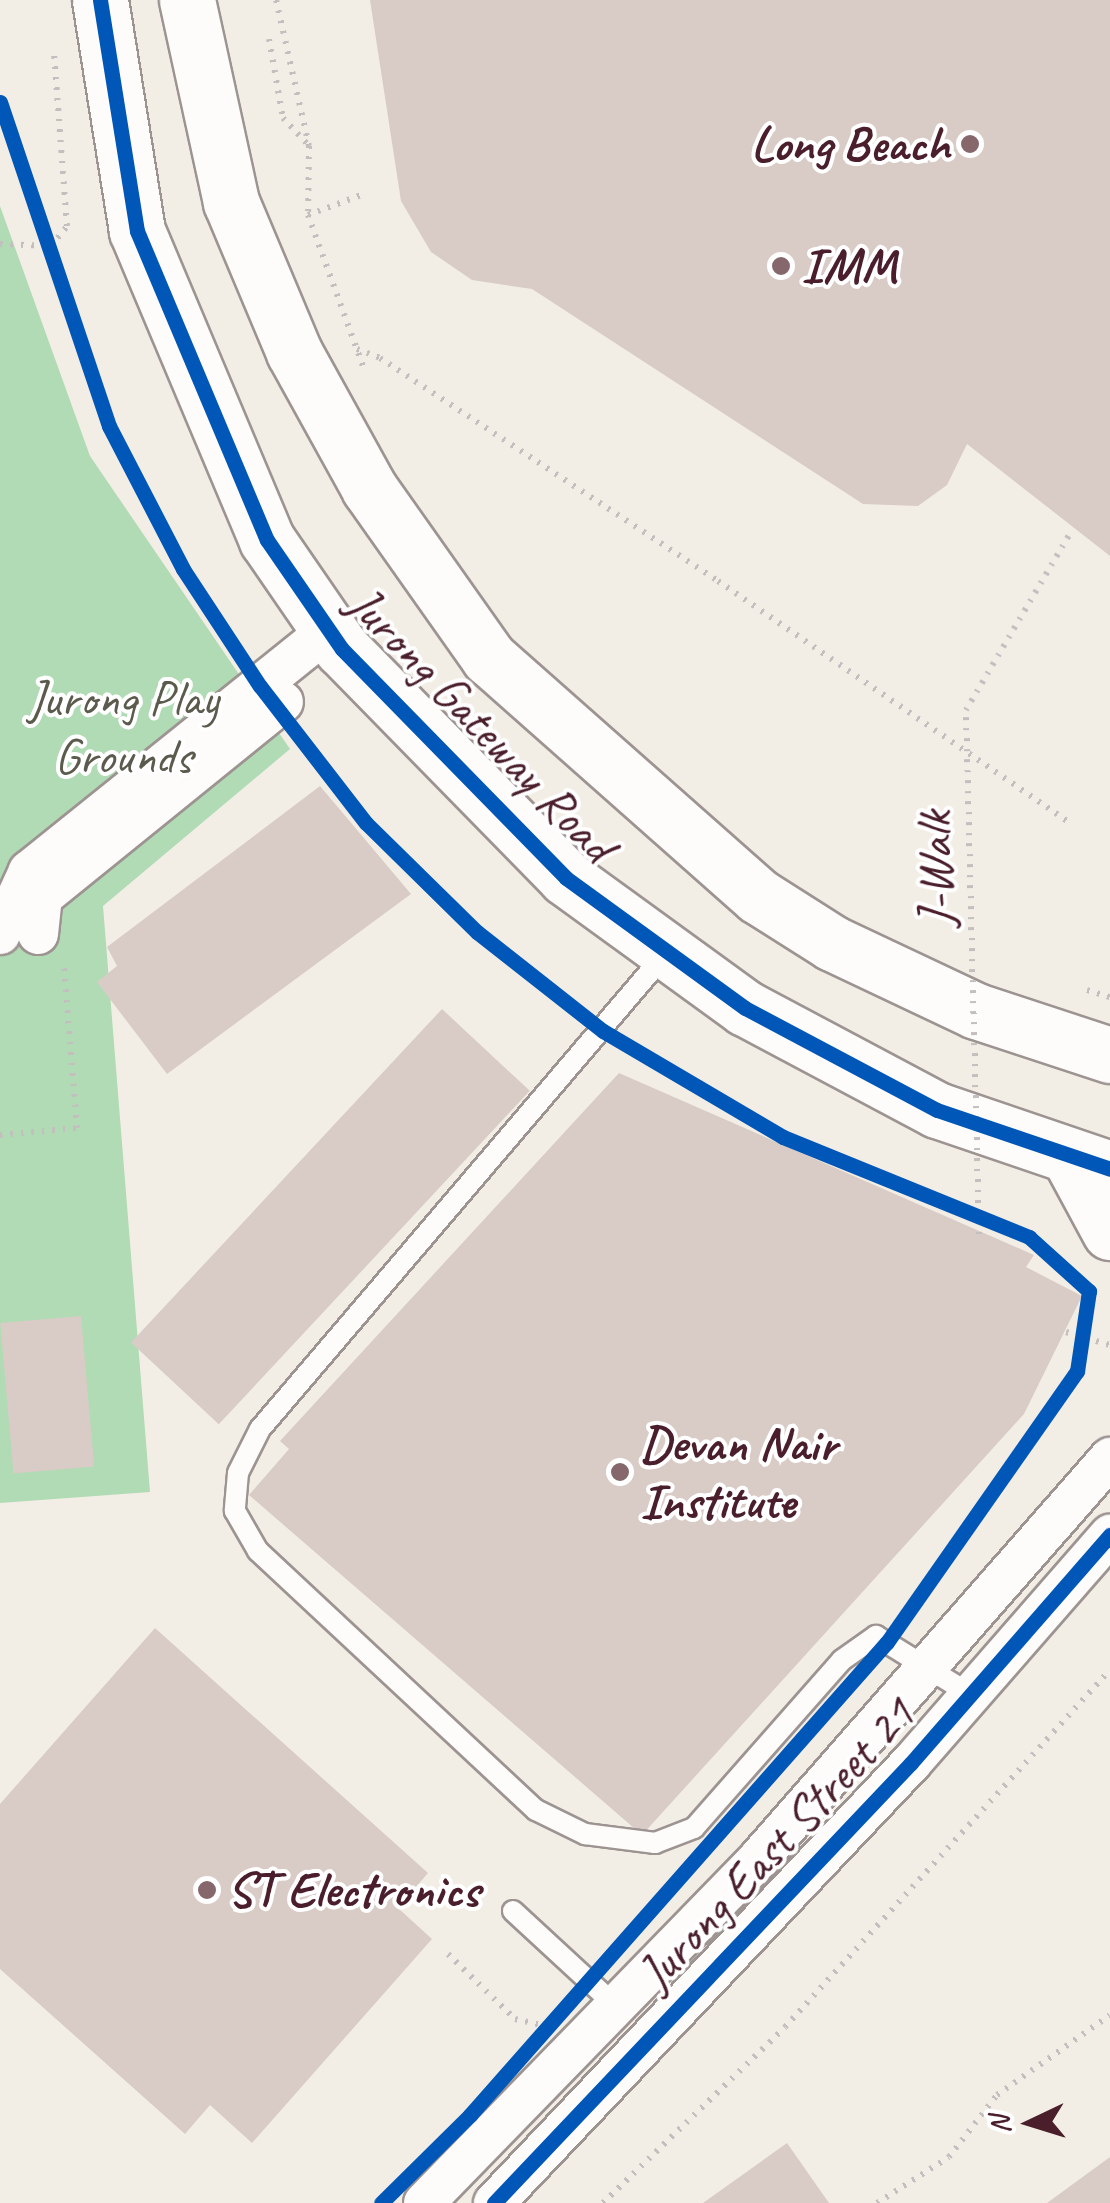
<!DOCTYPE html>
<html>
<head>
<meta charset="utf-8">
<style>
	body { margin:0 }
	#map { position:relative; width:1110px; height:2203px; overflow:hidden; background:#f2eee6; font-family:Caveat,sans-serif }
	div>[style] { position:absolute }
	.green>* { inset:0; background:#b1dbb4 }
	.building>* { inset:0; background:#d9ccc6; transform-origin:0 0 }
	.path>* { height:6px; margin-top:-3px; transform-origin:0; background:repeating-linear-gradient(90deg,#c4bfbf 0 2.5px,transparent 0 10.5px) }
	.roads { filter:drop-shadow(2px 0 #9d9492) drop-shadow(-2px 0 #9d9492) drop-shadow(0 2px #9d9492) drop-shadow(0 -2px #9d9492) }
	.service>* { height:20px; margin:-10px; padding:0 10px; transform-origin:10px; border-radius:10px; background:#fdfcfb }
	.minor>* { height:40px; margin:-20px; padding:0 20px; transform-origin:20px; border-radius:20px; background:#fdfcfb }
	.secondary>* { height:55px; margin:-27.5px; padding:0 27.5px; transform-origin:27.5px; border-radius:27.5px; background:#fdfcfb }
	.path-bridge>* { height:6px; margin-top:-3px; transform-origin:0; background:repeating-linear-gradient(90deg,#c4bfbf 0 2.5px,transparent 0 10.5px) }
	.cycleway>* { height:15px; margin:-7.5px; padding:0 7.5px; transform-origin:7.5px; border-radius:7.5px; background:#0057b8 }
	.dots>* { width:28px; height:28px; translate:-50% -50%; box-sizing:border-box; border:5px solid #fff; border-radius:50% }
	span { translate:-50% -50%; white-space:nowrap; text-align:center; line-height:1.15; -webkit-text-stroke:8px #fff; paint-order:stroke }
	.poi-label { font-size:50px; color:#4a1f2b; font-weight:700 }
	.right { translate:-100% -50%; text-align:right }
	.left { translate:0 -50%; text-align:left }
	.park-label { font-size:50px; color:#5b5b4d }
	.street-label { font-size:50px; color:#4a1f2b }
	.north { position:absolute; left:980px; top:2073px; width:100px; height:100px; -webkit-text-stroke:8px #fff; paint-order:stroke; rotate:266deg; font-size:28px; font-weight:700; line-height:40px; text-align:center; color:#4a1f2b }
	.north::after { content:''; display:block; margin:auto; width:35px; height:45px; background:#4a1f2b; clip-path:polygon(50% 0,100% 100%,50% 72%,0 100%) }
</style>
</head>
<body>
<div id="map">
	<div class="green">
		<div style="clip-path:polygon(0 206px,90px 456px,290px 749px,103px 906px,150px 1492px,0 1503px)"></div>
	</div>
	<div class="building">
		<div style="clip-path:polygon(370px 0,1110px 0,1110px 556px,967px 444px,947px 485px,918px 506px,863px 504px,532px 289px,472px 280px,431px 252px,401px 201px)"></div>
		<div style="clip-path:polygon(320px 786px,411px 894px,167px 1074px,97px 982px,117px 966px,107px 947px)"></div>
		<div style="left:442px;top:1009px;width:120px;height:456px;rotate:43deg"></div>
		<div style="clip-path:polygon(619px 1073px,1034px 1255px,1026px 1267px,1082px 1296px,1024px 1414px,642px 1835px,249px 1495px,289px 1449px,280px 1441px)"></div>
		<div style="left:81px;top:1316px;width:151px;height:81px;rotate:85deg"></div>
		<div style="clip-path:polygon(155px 1628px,428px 1873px,398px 1908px,432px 1939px,252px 2143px,210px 2105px,185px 2134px,0 1969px,0 1804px)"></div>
		<div style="clip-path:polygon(787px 2143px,829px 2203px,703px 2203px)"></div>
		<div style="clip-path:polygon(1110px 2157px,1110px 2203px,1047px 2203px)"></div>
	</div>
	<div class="path">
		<div style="left:269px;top:39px;width:80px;rotate:80deg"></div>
		<div style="left:283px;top:118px;width:38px;rotate:47deg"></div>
		<div style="left:309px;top:146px;width:150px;rotate:-102.7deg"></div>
		<div style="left:309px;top:146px;width:69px;rotate:90.8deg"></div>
		<div style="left:308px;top:215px;width:164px;rotate:70deg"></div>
		<div style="left:308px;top:215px;width:60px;rotate:-20.6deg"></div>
		<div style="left:0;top:244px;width:51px;rotate:2.2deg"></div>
		<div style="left:51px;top:246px;width:26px;rotate:-51deg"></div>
		<div style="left:67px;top:226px;width:171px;rotate:-94.3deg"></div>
		<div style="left:357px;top:349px;width:25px;rotate:21deg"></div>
		<div style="left:380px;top:358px;width:405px;rotate:33.4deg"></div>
		<div style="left:718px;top:581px;width:429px;rotate:34.5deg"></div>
		<div style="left:1087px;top:990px;width:24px;rotate:17deg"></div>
		<div style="left:0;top:1135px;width:77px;rotate:-5.2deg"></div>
		<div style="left:77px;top:1128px;width:162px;rotate:-94.6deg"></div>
		<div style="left:1066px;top:1332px;width:46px;rotate:16.5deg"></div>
		<div style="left:448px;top:1954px;width:93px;rotate:44.1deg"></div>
		<div style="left:515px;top:2019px;width:26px;rotate:13deg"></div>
		<div style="left:603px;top:2203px;width:253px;rotate:-44deg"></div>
		<div style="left:785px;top:2027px;width:483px;rotate:-47.7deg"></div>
		<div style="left:877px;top:2203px;width:85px;rotate:-32.6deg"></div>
		<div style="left:949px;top:2157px;width:78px;rotate:-52.3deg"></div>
		<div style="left:997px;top:2095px;width:138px;rotate:-35.3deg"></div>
	</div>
	<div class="roads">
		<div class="service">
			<div style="left:666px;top:953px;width:626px;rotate:130.46deg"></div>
			<div style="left:260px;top:1429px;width:49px;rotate:116.6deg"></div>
			<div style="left:238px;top:1473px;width:38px;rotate:95deg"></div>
			<div style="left:235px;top:1511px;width:46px;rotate:60.1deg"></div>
			<div style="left:258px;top:1551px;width:380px;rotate:43deg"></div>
			<div style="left:536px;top:1810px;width:55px;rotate:26.1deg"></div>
			<div style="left:585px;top:1834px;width:71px;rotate:7.3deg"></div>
			<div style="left:655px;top:1843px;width:42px;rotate:-21deg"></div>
			<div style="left:694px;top:1828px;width:224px;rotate:-48.6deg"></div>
			<div style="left:842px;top:1660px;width:42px;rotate:-35.2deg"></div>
			<div style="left:876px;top:1636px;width:112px;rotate:31.8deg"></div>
			<div style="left:513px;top:1911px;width:143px;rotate:42.7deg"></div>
		</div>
		<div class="minor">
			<div style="left:0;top:934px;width:69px;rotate:-65.3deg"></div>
			<div style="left:29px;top:871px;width:385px;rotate:-38.8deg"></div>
			<div style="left:38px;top:934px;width:37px;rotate:-84deg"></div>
			<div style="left:42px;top:897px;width:310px;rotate:-39deg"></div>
			<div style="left:424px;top:2203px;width:482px;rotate:-45.8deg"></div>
			<div style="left:760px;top:1857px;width:531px;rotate:-48.74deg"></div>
			<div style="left:494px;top:2203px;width:606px;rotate:-46.54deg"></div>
			<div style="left:911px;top:1763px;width:303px;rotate:-48.9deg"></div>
		</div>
		<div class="secondary">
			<div style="left:100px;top:0;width:234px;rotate:80.9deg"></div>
			<div style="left:137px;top:231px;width:335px;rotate:67.2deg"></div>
			<div style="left:267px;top:540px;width:132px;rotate:55.5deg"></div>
			<div style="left:342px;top:649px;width:320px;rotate:45.6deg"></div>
			<div style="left:566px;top:878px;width:221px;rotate:36deg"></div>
			<div style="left:745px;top:1008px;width:217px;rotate:28deg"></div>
			<div style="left:937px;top:1110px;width:183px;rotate:18.8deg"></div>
			<div style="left:187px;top:0;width:207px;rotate:77.7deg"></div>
			<div style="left:231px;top:202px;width:163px;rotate:67.2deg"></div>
			<div style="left:294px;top:352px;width:155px;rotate:61.1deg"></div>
			<div style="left:369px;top:488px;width:208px;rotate:54.8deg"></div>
			<div style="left:489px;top:658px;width:359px;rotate:41.5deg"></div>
			<div style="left:758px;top:896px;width:88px;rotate:32.4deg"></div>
			<div style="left:832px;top:943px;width:159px;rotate:25.3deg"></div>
			<div style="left:976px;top:1011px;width:141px;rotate:18.2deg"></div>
			<div style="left:1071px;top:1160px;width:82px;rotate:61.6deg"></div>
		</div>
	</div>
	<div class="path-bridge">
		<div style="left:979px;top:1234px;width:524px;rotate:-91.42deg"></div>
		<div style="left:966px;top:710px;width:207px;rotate:-59.5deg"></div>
	</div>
	<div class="cycleway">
		<div style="left:100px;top:0;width:234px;rotate:80.9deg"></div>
		<div style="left:137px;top:231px;width:335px;rotate:67.2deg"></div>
		<div style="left:267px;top:540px;width:132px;rotate:55.5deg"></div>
		<div style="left:342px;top:649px;width:320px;rotate:45.6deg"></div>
		<div style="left:566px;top:878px;width:221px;rotate:36deg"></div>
		<div style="left:745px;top:1008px;width:217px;rotate:28deg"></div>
		<div style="left:937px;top:1110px;width:183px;rotate:18.8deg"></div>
		<div style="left:0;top:102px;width:342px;rotate:71.4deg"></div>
		<div style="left:109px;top:426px;width:161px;rotate:62.6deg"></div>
		<div style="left:183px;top:569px;width:140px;rotate:56.7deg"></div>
		<div style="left:260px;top:686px;width:173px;rotate:52.3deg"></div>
		<div style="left:366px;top:823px;width:156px;rotate:44.5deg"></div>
		<div style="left:477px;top:932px;width:160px;rotate:38.2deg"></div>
		<div style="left:603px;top:1031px;width:209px;rotate:30.5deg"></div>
		<div style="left:783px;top:1137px;width:266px;rotate:22.1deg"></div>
		<div style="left:1029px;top:1237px;width:81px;rotate:42deg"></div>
		<div style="left:1089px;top:1291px;width:81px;rotate:98.5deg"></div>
		<div style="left:1077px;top:1371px;width:331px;rotate:125deg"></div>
		<div style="left:887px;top:1642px;width:631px;rotate:131.4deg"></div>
		<div style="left:470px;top:2115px;width:125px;rotate:135.3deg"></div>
		<div style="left:494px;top:2203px;width:606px;rotate:-46.54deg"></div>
		<div style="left:911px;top:1763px;width:303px;rotate:-48.9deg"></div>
	</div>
	<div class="dots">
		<div style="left:970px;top:144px;background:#85676c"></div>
		<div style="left:781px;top:266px;background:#85676c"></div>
		<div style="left:620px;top:1472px;background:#85676c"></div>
		<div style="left:207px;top:1890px;background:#85676c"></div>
	</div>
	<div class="poi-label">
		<span class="right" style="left:950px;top:144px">Long Beach</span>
		<span class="left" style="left:801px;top:266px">IMM</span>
		<span class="left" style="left:640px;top:1472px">Devan Nair<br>Institute</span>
		<span class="left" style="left:227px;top:1890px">ST Electronics</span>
	</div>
	<div class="park-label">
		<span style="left:123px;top:727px">Jurong Play<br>Grounds</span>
	</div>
	<div class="street-label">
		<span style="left:481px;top:724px;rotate:46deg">Jurong Gateway Road</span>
		<span style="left:935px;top:869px;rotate:-91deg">J-Walk</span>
		<span style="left:776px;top:1844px;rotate:-47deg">Jurong East Street 21</span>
	</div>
	<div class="north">N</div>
</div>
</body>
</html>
